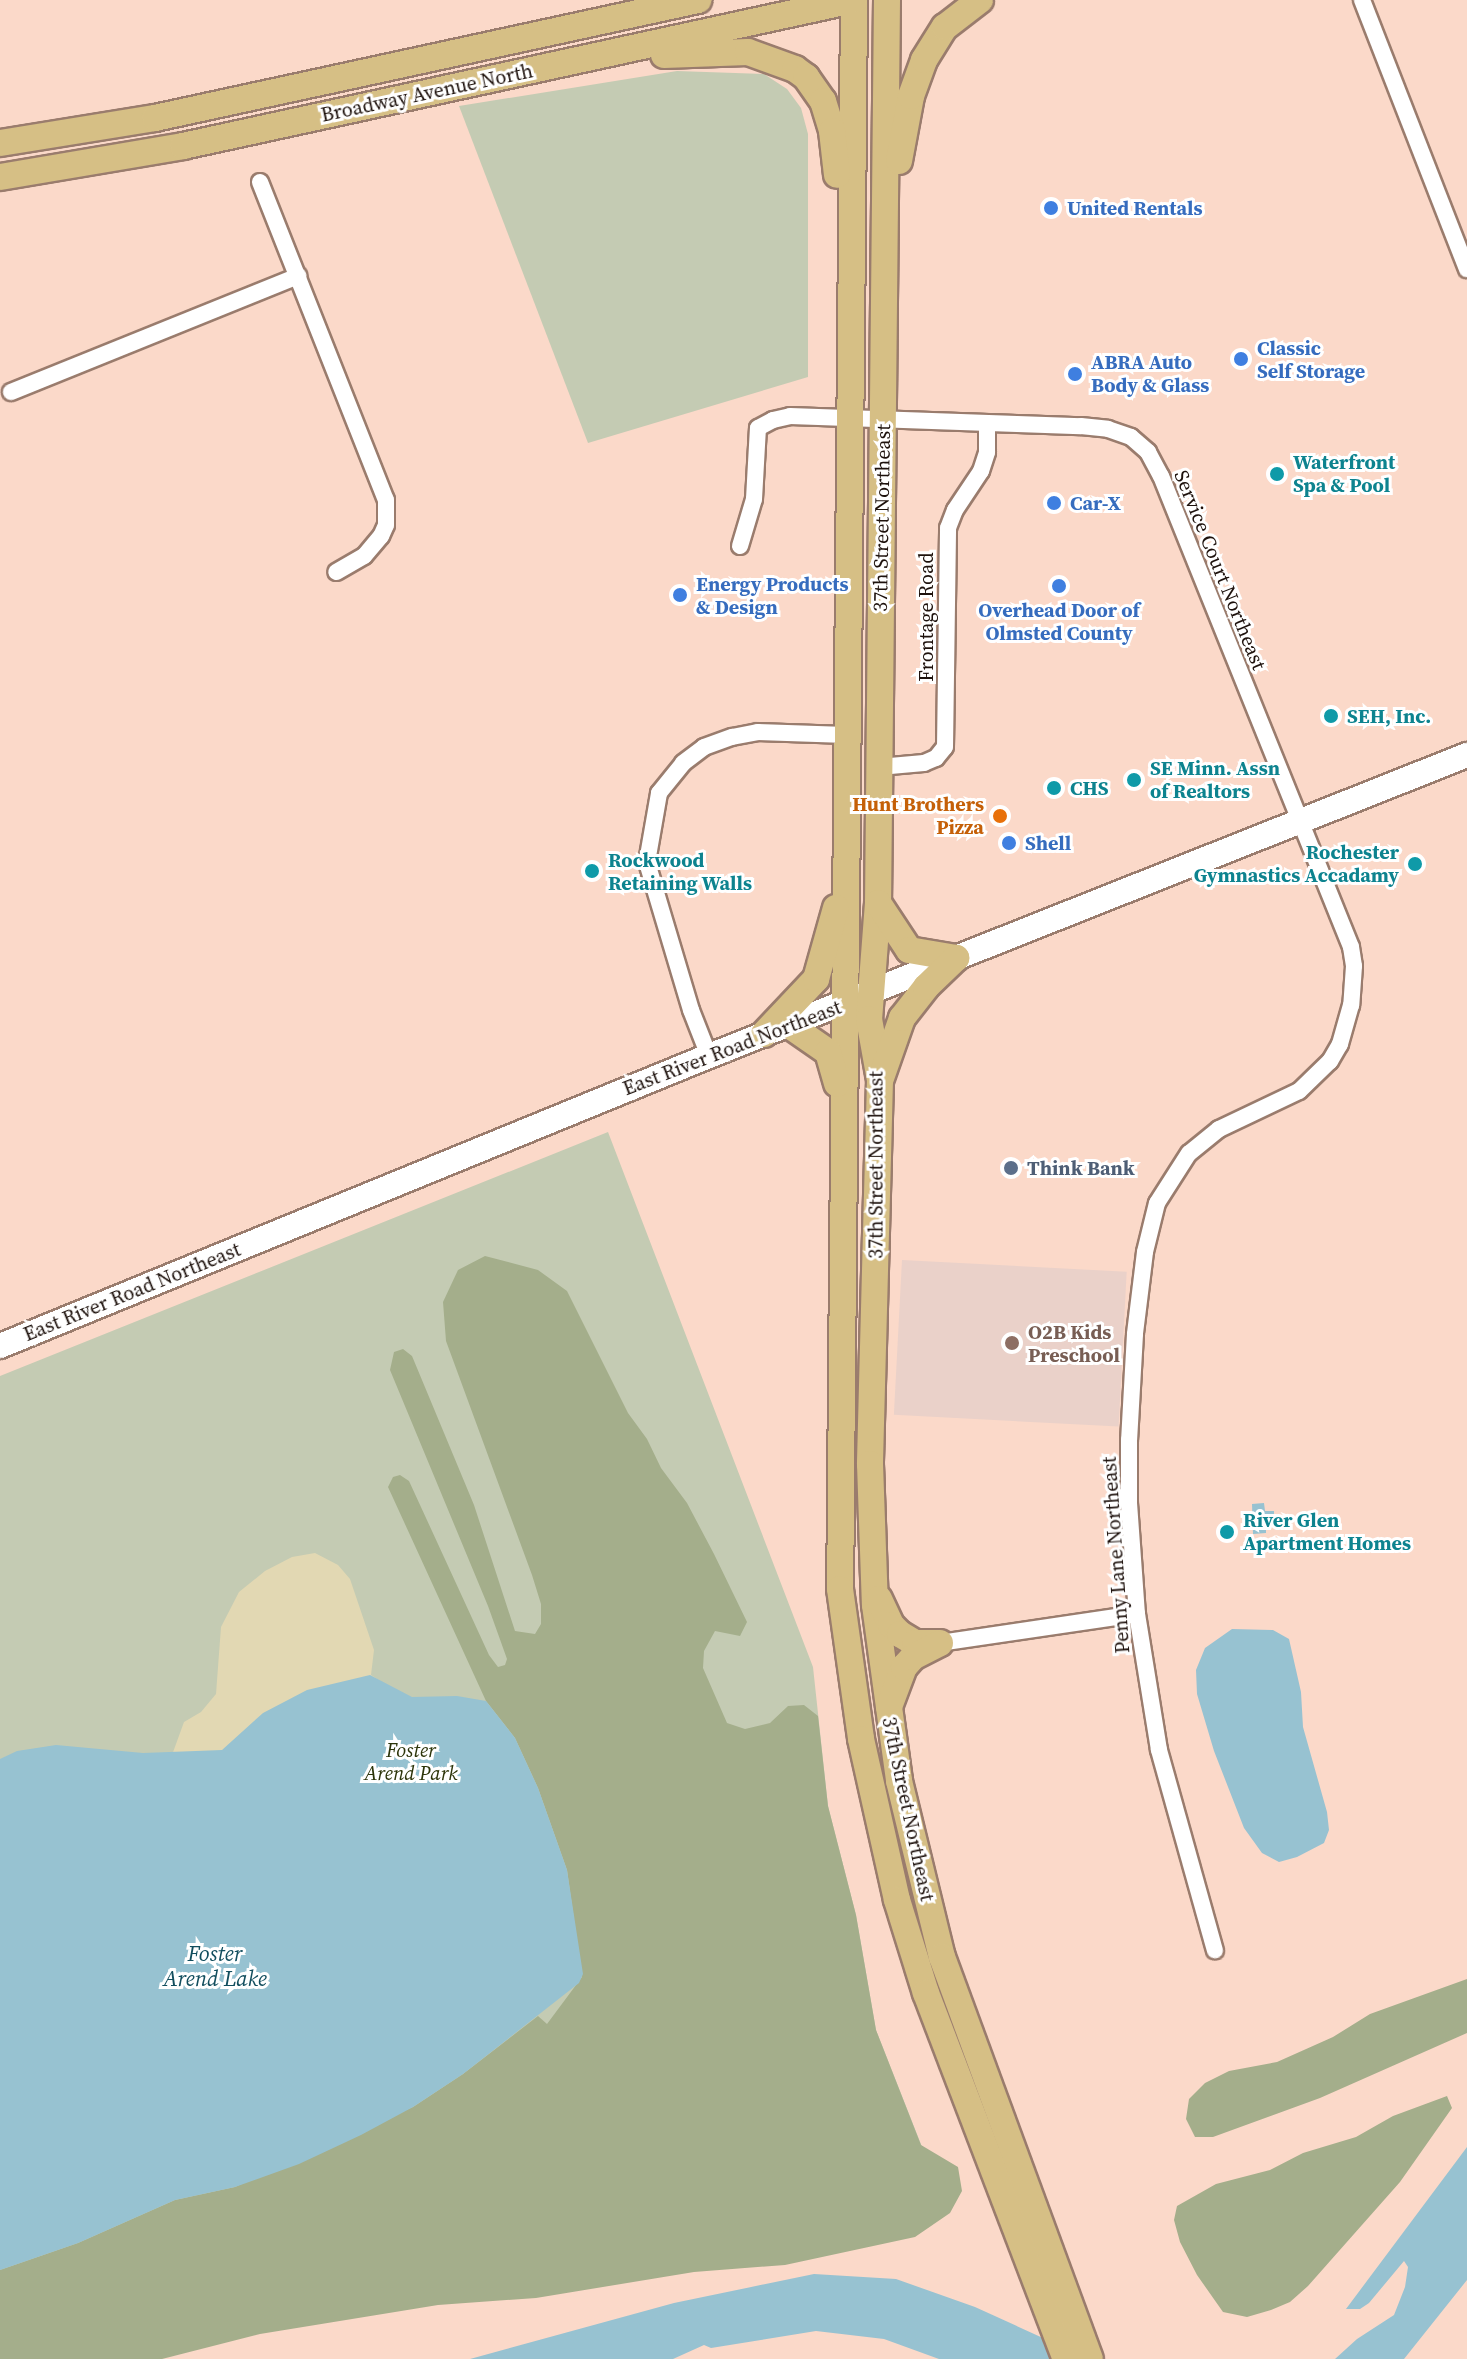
<!DOCTYPE html>
<html>
<head>
<meta charset="utf-8">
<style>
	body { margin:0 }
	#map { position:relative; width:1467px; height:2359px; overflow:hidden; background:#fbd9c9; font-family:"Source Serif 4",serif }
	div>[style] { position:absolute }
	.education>* { inset:0; background:#ead1c9; transform-origin:0 0 }
	.green>* { inset:0; background:#c4cbb3 }
	.forest>* { inset:0; background:#a4ae8b }
	.sand>* { inset:0; background:#e2d8b3 }
	.water>* { inset:0; background:#97c2d1 }
	.roads { filter:drop-shadow(2px 0 #9a7c6d) drop-shadow(-2px 0 #9a7c6d) drop-shadow(0 2px #9a7c6d) drop-shadow(0 -2px #9a7c6d) }
	.street>* { height:16px; margin:-8px; padding:0 8px; transform-origin:8px; border-radius:8px; background:#fff }
	.secondary>* { height:24px; margin:-12px; padding:0 12px; transform-origin:12px; border-radius:12px; background:#fff }
	.primary>* { height:26px; margin:-13px; padding:0 13px; transform-origin:13px; border-radius:13px; background:#d6bf85 }
	.dots>* { width:22px; height:22px; translate:-50% -50%; box-sizing:border-box; border:4px solid #fff; border-radius:50% }
	span { translate:-50% -50%; white-space:nowrap; text-align:center; line-height:1.15; -webkit-text-stroke:6px #fff; paint-order:stroke }
	.street-label { font-size:20px; color:#1d110c }
	.shop-label { font-size:20px; color:#366cbe; font-weight:700 }
	.left { translate:0 -50%; text-align:left }
	.culture-label { font-size:20px; color:#0d838f; font-weight:700 }
	.right { translate:-100% -50%; text-align:right }
	.food-label { font-size:20px; color:#c56008; font-weight:700 }
	.service-label { font-size:20px; color:#4e5e75; font-weight:700 }
	.education-label { font-size:20px; color:#785e54; font-weight:700 }
	.park-label { font-size:20px; color:#2c3409; font-style:italic }
	.water-label { font-size:22px; color:#124e5e; font-style:italic }
</style>
</head>
<body>
<div id="map">
	<div class="education">
		<div style="left:902px;top:1260px;width:225px;height:155px;rotate:3deg"></div>
	</div>
	<div class="green">
		<div style="clip-path:polygon(677px 71px,764px 74px,787px 89px,801px 108px,808px 134px,808px 377px,588px 443px,459px 106px)"></div>
		<div style="clip-path:polygon(608px 1132px,813px 1667px,828px 1806px,856px 1915px,876px 2030px,928px 2162px,0 2359px,0 1376px)"></div>
	</div>
	<div class="forest">
		<div style="clip-path:polygon(485px 1256px,538px 1270px,567px 1291px,628px 1413px,647px 1439px,661px 1468px,687px 1503px,714px 1554px,747px 1622px,740px 1636px,715px 1631px,704px 1651px,703px 1668px,727px 1723px,745px 1729px,770px 1723px,788px 1706px,804px 1705px,818px 1716px,828px 1806px,856px 1915px,876px 2030px,921px 2145px,958px 2167px,962px 2191px,950px 2213px,915px 2237px,785px 2265px,694px 2272px,536px 2298px,438px 2305px,260px 2334px,162px 2359px,0 2359px,0 2270px,78px 2243px,175px 2200px,235px 2187px,413px 2107px,463px 2074px,538px 2016px,547px 2024px,582px 1977px,567px 1870px,538px 1788px,515px 1738px,486px 1701px,388px 1487px,393px 1477px,400px 1475px,409px 1481px,489px 1655px,498px 1667px,505px 1665px,507px 1659px,488px 1606px,390px 1370px,394px 1352px,403px 1349px,412px 1356px,474px 1505px,515px 1631px,535px 1634px,541px 1624px,541px 1604px,532px 1575px,446px 1341px,443px 1302px,458px 1270px)"></div>
		<div style="clip-path:polygon(1467px 1979px,1467px 2033px,1320px 2098px,1213px 2137px,1195px 2137px,1186px 2119px,1189px 2099px,1205px 2083px,1229px 2071px,1277px 2062px,1333px 2037px,1370px 2014px)"></div>
		<div style="clip-path:polygon(1447px 2096px,1452px 2108px,1400px 2182px,1308px 2286px,1290px 2302px,1271px 2310px,1247px 2317px,1223px 2312px,1197px 2275px,1180px 2242px,1174px 2220px,1177px 2206px,1216px 2184px,1270px 2170px,1303px 2153px,1356px 2137px,1393px 2116px)"></div>
	</div>
	<div class="sand">
		<div style="clip-path:polygon(315px 1553px,338px 1565px,350px 1579px,374px 1650px,371px 1675px,388px 1686px,56px 1816px,168px 1766px,184px 1722px,201px 1712px,216px 1694px,221px 1627px,239px 1592px,265px 1571px,292px 1557px)"></div>
	</div>
	<div class="water">
		<div style="clip-path:polygon(1264px 1503px,1265px 1511px,1274px 1511px,1274px 1526px,1266px 1526px,1266px 1533px,1253px 1534px,1252px 1504px)"></div>
		<div style="clip-path:polygon(1232px 1629px,1273px 1630px,1289px 1639px,1301px 1692px,1303px 1727px,1327px 1812px,1329px 1830px,1324px 1843px,1297px 1857px,1279px 1862px,1262px 1853px,1244px 1828px,1214px 1751px,1197px 1694px,1196px 1670px,1205px 1648px)"></div>
		<div style="clip-path:polygon(370px 1675px,412px 1697px,457px 1696px,486px 1701px,515px 1738px,538px 1788px,567px 1870px,583px 1974px,579px 1983px,463px 2074px,413px 2107px,361px 2135px,299px 2164px,235px 2187px,175px 2200px,78px 2243px,0 2270px,0 1759px,17px 1751px,56px 1745px,143px 1753px,222px 1750px,263px 1713px,307px 1690px)"></div>
		<div style="clip-path:polygon(1467px 2147px,1467px 2280px,1404px 2359px,1335px 2359px,1357px 2339px,1394px 2315px,1405px 2287px,1408px 2267px,1404px 2261px,1369px 2303px,1360px 2309px,1346px 2309px)"></div>
		<div style="clip-path:polygon(814px 2274px,896px 2279px,975px 2307px,1089px 2359px,939px 2359px,884px 2339px,816px 2331px,711px 2348px,704px 2345px,673px 2359px,470px 2359px,674px 2303px)"></div>
	</div>
	<div class="roads">
		<div class="street">
			<div style="left:1362px;top:0;width:289px;rotate:68.7deg"></div>
			<div style="left:260px;top:182px;width:342px;rotate:68.4deg"></div>
			<div style="left:386px;top:500px;width:25px;rotate:90deg"></div>
			<div style="left:386px;top:525px;width:12px;rotate:114deg"></div>
			<div style="left:381px;top:536px;width:26px;rotate:130deg"></div>
			<div style="left:364px;top:556px;width:32px;rotate:150deg"></div>
			<div style="left:11px;top:392px;width:310px;rotate:-22deg"></div>
			<div style="left:740px;top:546px;width:49px;rotate:-73.4deg"></div>
			<div style="left:754px;top:499px;width:71px;rotate:-86.8deg"></div>
			<div style="left:758px;top:428px;width:17px;rotate:-28deg"></div>
			<div style="left:773px;top:420px;width:17px;rotate:-13deg"></div>
			<div style="left:790px;top:416px;width:291px;rotate:2deg"></div>
			<div style="left:1081px;top:426px;width:27px;rotate:6deg"></div>
			<div style="left:1108px;top:429px;width:24px;rotate:19deg"></div>
			<div style="left:1131px;top:437px;width:23px;rotate:41deg"></div>
			<div style="left:1148px;top:452px;width:27px;rotate:62deg"></div>
			<div style="left:1161px;top:476px;width:508px;rotate:68.03deg"></div>
			<div style="left:1351px;top:947px;width:19px;rotate:81deg"></div>
			<div style="left:1354px;top:966px;width:39px;rotate:94deg"></div>
			<div style="left:1351px;top:1005px;width:41px;rotate:105.8deg"></div>
			<div style="left:1340px;top:1044px;width:20px;rotate:120deg"></div>
			<div style="left:1330px;top:1061px;width:43px;rotate:135.9deg"></div>
			<div style="left:1299px;top:1091px;width:89px;rotate:154.6deg"></div>
			<div style="left:1219px;top:1129px;width:38px;rotate:141deg"></div>
			<div style="left:1189px;top:1153px;width:59px;rotate:122.6deg"></div>
			<div style="left:1157px;top:1203px;width:50px;rotate:103.8deg"></div>
			<div style="left:1145px;top:1252px;width:83px;rotate:97deg"></div>
			<div style="left:1135px;top:1334px;width:106px;rotate:93.2deg"></div>
			<div style="left:1129px;top:1440px;width:63px;rotate:90deg"></div>
			<div style="left:1129px;top:1503px;width:111px;rotate:85.9deg"></div>
			<div style="left:1137px;top:1614px;width:138px;rotate:80.8deg"></div>
			<div style="left:1159px;top:1750px;width:208px;rotate:74.4deg"></div>
			<div style="left:879px;top:767px;width:45px;rotate:-5.1deg"></div>
			<div style="left:924px;top:763px;width:13px;rotate:-23deg"></div>
			<div style="left:936px;top:758px;width:14px;rotate:-51deg"></div>
			<div style="left:945px;top:747px;width:219px;rotate:-89.2deg"></div>
			<div style="left:948px;top:528px;width:19px;rotate:-69deg"></div>
			<div style="left:955px;top:510px;width:47px;rotate:-56.3deg"></div>
			<div style="left:981px;top:471px;width:20px;rotate:-72deg"></div>
			<div style="left:987px;top:452px;width:27px;rotate:-90deg"></div>
			<div style="left:709px;top:1056px;width:49px;rotate:-111.4deg"></div>
			<div style="left:691px;top:1010px;width:154px;rotate:-106.6deg"></div>
			<div style="left:647px;top:862px;width:70px;rotate:-80.1deg"></div>
			<div style="left:659px;top:793px;width:38px;rotate:-51deg"></div>
			<div style="left:683px;top:763px;width:26px;rotate:-37deg"></div>
			<div style="left:704px;top:747px;width:30px;rotate:-20deg"></div>
			<div style="left:732px;top:737px;width:26px;rotate:-11deg"></div>
			<div style="left:758px;top:732px;width:88px;rotate:2deg"></div>
			<div style="left:940px;top:1643px;width:199px;rotate:-8.4deg"></div>
		</div>
		<div class="secondary">
			<div style="left:0;top:1346px;width:766px;rotate:-22.25deg"></div>
			<div style="left:709px;top:1056px;width:816px;rotate:-21.66deg"></div>
		</div>
		<div class="primary">
			<div style="left:854px;top:0;width:1589px;rotate:90.5deg"></div>
			<div style="left:840px;top:1589px;width:151px;rotate:82deg"></div>
			<div style="left:861px;top:1739px;width:165px;rotate:77.4deg"></div>
			<div style="left:897px;top:1900px;width:97px;rotate:72.7deg"></div>
			<div style="left:926px;top:1993px;width:392px;rotate:69.1deg"></div>
			<div style="left:887px;top:0;width:903px;rotate:90.57deg"></div>
			<div style="left:878px;top:903px;width:116px;rotate:94.4deg"></div>
			<div style="left:869px;top:1019px;width:62px;rotate:79.8deg"></div>
			<div style="left:880px;top:1080px;width:384px;rotate:91.5deg"></div>
			<div style="left:870px;top:1464px;width:141px;rotate:88deg"></div>
			<div style="left:875px;top:1605px;width:178px;rotate:82.2deg"></div>
			<div style="left:899px;top:1781px;width:181px;rotate:76.3deg"></div>
			<div style="left:942px;top:1957px;width:428px;rotate:69.8deg"></div>
			<div style="left:664px;top:55px;width:84px;rotate:-2deg"></div>
			<div style="left:748px;top:52px;width:50px;rotate:19.9deg"></div>
			<div style="left:795px;top:69px;width:14px;rotate:36deg"></div>
			<div style="left:806px;top:77px;width:29px;rotate:55deg"></div>
			<div style="left:823px;top:101px;width:31px;rotate:73deg"></div>
			<div style="left:832px;top:131px;width:44px;rotate:83.5deg"></div>
			<div style="left:0;top:143px;width:157px;rotate:-9.2deg"></div>
			<div style="left:155px;top:118px;width:556px;rotate:-12.26deg"></div>
			<div style="left:899px;top:161px;width:66px;rotate:-79.5deg"></div>
			<div style="left:911px;top:96px;width:38px;rotate:-70deg"></div>
			<div style="left:924px;top:60px;width:39px;rotate:-58deg"></div>
			<div style="left:945px;top:27px;width:44px;rotate:-37.6deg"></div>
			<div style="left:0;top:177px;width:186px;rotate:-9.6deg"></div>
			<div style="left:183px;top:146px;width:686px;rotate:-12.29deg"></div>
			<div style="left:878px;top:903px;width:56px;rotate:56.6deg"></div>
			<div style="left:909px;top:950px;width:48px;rotate:9.7deg"></div>
			<div style="left:789px;top:1025px;width:47px;rotate:34.7deg"></div>
			<div style="left:828px;top:1052px;width:33px;rotate:74deg"></div>
			<div style="left:764px;top:1034px;width:76px;rotate:-46.6deg"></div>
			<div style="left:816px;top:979px;width:74px;rotate:-74.3deg"></div>
			<div style="left:881px;top:1078px;width:64px;rotate:-70.7deg"></div>
			<div style="left:902px;top:1018px;width:39px;rotate:-52deg"></div>
			<div style="left:926px;top:987px;width:42px;rotate:-44deg"></div>
			<div style="left:879px;top:1599px;width:29px;rotate:65deg"></div>
			<div style="left:891px;top:1625px;width:13px;rotate:45deg"></div>
			<div style="left:900px;top:1634px;width:17px;rotate:31deg"></div>
			<div style="left:915px;top:1643px;width:25px"></div>
			<div style="left:889px;top:1707px;width:43px;rotate:-69.4deg"></div>
			<div style="left:904px;top:1667px;width:13px;rotate:-48deg"></div>
			<div style="left:913px;top:1657px;width:28px;rotate:-27deg"></div>
		</div>
	</div>
	<div class="dots">
		<div style="left:1051px;top:208px;background:#3f7fe0"></div>
		<div style="left:1241px;top:359px;background:#3f7fe0"></div>
		<div style="left:1075px;top:374px;background:#3f7fe0"></div>
		<div style="left:1277px;top:474px;background:#0f9aa8"></div>
		<div style="left:1054px;top:503px;background:#3f7fe0"></div>
		<div style="left:1059px;top:586px;background:#3f7fe0"></div>
		<div style="left:680px;top:595px;background:#3f7fe0"></div>
		<div style="left:1331px;top:716px;background:#0f9aa8"></div>
		<div style="left:1134px;top:780px;background:#0f9aa8"></div>
		<div style="left:1054px;top:788px;background:#0f9aa8"></div>
		<div style="left:1000px;top:816px;background:#e8710a"></div>
		<div style="left:1009px;top:843px;background:#3f7fe0"></div>
		<div style="left:1415px;top:864px;background:#0f9aa8"></div>
		<div style="left:592px;top:871px;background:#0f9aa8"></div>
		<div style="left:1011px;top:1168px;background:#5c6f8a"></div>
		<div style="left:1012px;top:1343px;background:#8d6e63"></div>
		<div style="left:1227px;top:1532px;background:#0f9aa8"></div>
	</div>
	<div class="street-label">
		<span style="left:427px;top:93px;rotate:-12deg">Broadway Avenue North</span>
		<span style="left:882px;top:518px;rotate:-89deg">37th Street Northeast</span>
		<span style="left:1220px;top:570px;rotate:68deg">Service Court Northeast</span>
		<span style="left:926px;top:617px;rotate:-90deg">Frontage Road</span>
		<span style="left:732px;top:1048px;rotate:-21deg">East River Road Northeast</span>
		<span style="left:876px;top:1165px;rotate:-90deg">37th Street Northeast</span>
		<span style="left:132px;top:1292px;rotate:-22deg">East River Road Northeast</span>
		<span style="left:1116px;top:1555px;rotate:-94deg">Penny Lane Northeast</span>
		<span style="left:908px;top:1809px;rotate:78deg">37th Street Northeast</span>
	</div>
	<div class="shop-label">
		<span class="left" style="left:1067px;top:208px">United Rentals</span>
		<span class="left" style="left:1257px;top:360px">Classic<br>Self Storage</span>
		<span class="left" style="left:1091px;top:374px">ABRA Auto<br>Body &amp; Glass</span>
		<span class="left" style="left:1070px;top:503px">Car-X</span>
		<span class="left" style="left:696px;top:596px">Energy Products<br>&amp; Design</span>
		<span style="left:1059px;top:622px">Overhead Door of<br>Olmsted County</span>
		<span class="left" style="left:1025px;top:843px">Shell</span>
	</div>
	<div class="culture-label">
		<span class="left" style="left:1293px;top:474px">Waterfront<br>Spa &amp; Pool</span>
		<span class="left" style="left:1347px;top:716px">SEH, Inc.</span>
		<span class="left" style="left:1150px;top:780px">SE Minn. Assn<br>of Realtors</span>
		<span class="left" style="left:1070px;top:788px">CHS</span>
		<span class="right" style="left:1399px;top:864px">Rochester<br>Gymnastics Accadamy</span>
		<span class="left" style="left:608px;top:872px">Rockwood<br>Retaining Walls</span>
		<span class="left" style="left:1243px;top:1532px">River Glen<br>Apartment Homes</span>
	</div>
	<div class="food-label">
		<span class="right" style="left:984px;top:816px">Hunt Brothers<br>Pizza</span>
	</div>
	<div class="service-label">
		<span class="left" style="left:1027px;top:1168px">Think Bank</span>
	</div>
	<div class="education-label">
		<span class="left" style="left:1028px;top:1344px">O2B Kids<br>Preschool</span>
	</div>
	<div class="park-label">
		<span style="left:411px;top:1762px">Foster<br>Arend Park</span>
	</div>
	<div class="water-label">
		<span style="left:215px;top:1966px">Foster<br>Arend Lake</span>
	</div>
</div>
</body>
</html>
